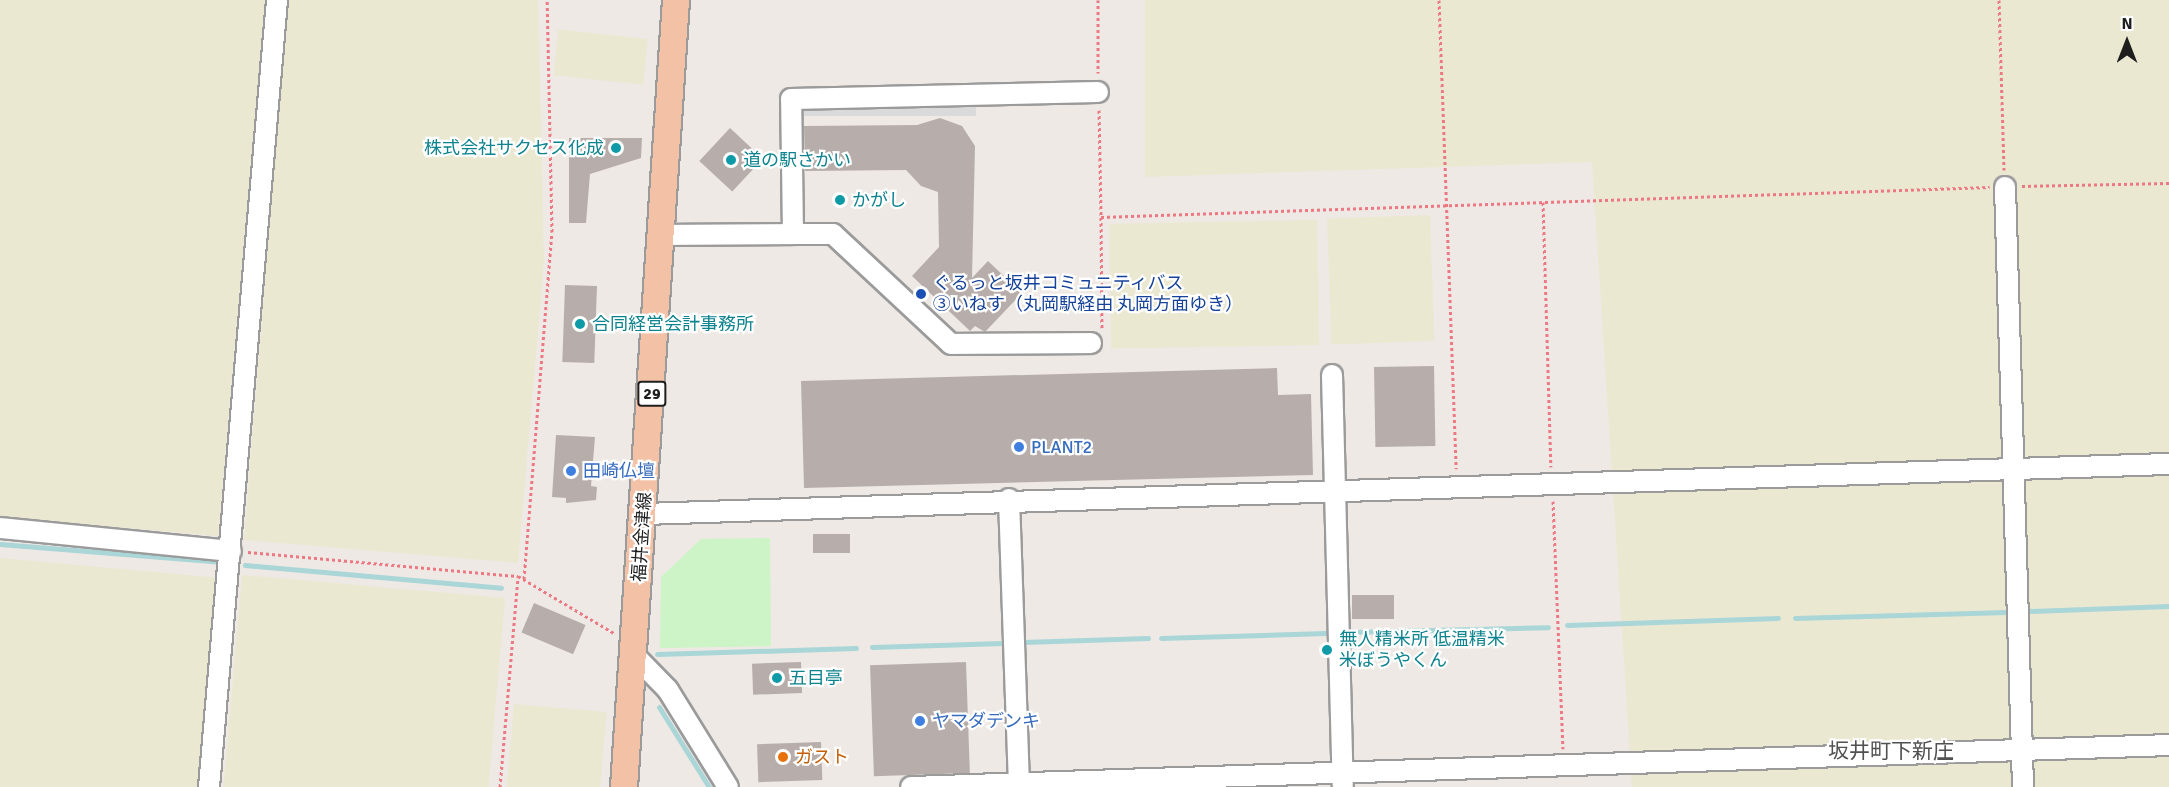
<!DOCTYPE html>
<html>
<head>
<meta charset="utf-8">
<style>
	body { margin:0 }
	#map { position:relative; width:2169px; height:787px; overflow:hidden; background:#eee9e5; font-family:Signika,"Noto Sans JP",sans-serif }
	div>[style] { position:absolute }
	.farmland>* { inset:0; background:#ebe8d2; transform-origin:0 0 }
	.park>* { inset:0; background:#ccf4c6 }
	.parking>* { inset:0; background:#dadada; transform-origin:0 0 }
	.stream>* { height:5px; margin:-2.5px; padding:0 2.5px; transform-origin:2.5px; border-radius:2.5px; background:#aad6d8 }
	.building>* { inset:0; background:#b7aeab; transform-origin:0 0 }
	.path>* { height:3px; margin-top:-1.5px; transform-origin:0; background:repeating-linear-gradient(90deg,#ec7883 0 3px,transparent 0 6px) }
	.roads { filter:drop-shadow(2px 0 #9b9b9b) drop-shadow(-2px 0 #9b9b9b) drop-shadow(0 2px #9b9b9b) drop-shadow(0 -2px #9b9b9b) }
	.minor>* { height:20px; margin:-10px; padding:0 10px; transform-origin:10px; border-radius:10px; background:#fff }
	.major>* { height:26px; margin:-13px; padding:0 13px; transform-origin:13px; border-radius:13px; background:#f3c2a6 }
	.dots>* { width:16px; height:16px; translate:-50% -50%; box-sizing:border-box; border:3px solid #fff; border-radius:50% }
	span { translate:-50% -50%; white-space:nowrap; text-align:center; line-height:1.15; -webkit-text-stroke:4.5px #fff; paint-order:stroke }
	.shield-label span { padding:2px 4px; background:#fff; border:2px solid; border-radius:4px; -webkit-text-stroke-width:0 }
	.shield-label { font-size:16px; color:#1e1e1e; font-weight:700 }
	.culture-label { font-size:18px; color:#0d838f }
	.right { translate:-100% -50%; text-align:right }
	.left { translate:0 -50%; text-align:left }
	.transit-label { font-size:18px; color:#164399 }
	.shop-label { font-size:18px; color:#366cbe }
	.street-label { font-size:18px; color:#1e1e1e }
	.food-label { font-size:18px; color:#c56008 }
	.quarter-label { font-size:21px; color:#515151 }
	.north { position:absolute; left:2097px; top:12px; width:60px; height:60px; -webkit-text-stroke:4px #fff; paint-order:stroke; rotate:0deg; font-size:16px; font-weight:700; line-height:24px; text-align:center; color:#1e1e1e }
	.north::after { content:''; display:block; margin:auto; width:21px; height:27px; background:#1e1e1e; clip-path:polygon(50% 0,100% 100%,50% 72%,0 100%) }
</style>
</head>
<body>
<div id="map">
	<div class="farmland">
		<div style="clip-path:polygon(0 0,265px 0,218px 536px,0 517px)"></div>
		<div style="clip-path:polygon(288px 0,538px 0,544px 260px,518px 563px,244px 540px)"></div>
		<div style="clip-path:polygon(1145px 0,2169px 0,2169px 787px,1632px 787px,1592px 162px,1145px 177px)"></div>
		<div style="left:648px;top:39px;width:46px;height:90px;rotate:96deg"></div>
		<div style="left:1430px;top:215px;width:126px;height:103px;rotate:88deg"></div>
		<div style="left:1317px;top:220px;width:125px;height:208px;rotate:89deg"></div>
		<div style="clip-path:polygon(0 558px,220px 578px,201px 787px,0 787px)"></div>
		<div style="left:242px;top:575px;width:264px;height:213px;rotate:5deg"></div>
		<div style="left:514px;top:704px;width:93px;height:83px;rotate:5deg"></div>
	</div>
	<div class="park">
		<div style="clip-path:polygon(770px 538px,771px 646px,660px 648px,661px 577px,701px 539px)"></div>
	</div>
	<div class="parking">
		<div style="left:803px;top:105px;width:173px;height:11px"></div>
	</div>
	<div class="stream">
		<div style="left:0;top:544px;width:224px;rotate:4.6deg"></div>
		<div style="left:245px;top:565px;width:257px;rotate:5.1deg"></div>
		<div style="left:2028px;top:611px;width:141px;rotate:-2deg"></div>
		<div style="left:1795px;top:618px;width:212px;rotate:-1.6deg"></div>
		<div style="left:1567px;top:625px;width:211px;rotate:-1.9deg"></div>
		<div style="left:1349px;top:632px;width:199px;rotate:-1.4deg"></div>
		<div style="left:1161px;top:638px;width:165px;rotate:-1.7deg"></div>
		<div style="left:1023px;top:642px;width:125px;rotate:-1.8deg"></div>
		<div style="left:872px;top:647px;width:131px;rotate:-1.7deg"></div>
		<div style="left:657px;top:654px;width:199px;rotate:-1.7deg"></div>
		<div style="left:659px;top:707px;width:94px;rotate:58deg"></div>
	</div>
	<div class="building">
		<div style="clip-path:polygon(940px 118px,962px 126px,975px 146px,972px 278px,988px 261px,1022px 293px,985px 332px,975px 326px,970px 331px,912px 276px,939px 247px,938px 192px,921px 186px,906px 170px,805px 171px,804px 126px,917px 125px)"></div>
		<div style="left:730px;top:128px;width:45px;height:45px;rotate:43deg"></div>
		<div style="clip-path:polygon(569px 138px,642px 138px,641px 158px,590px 174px,586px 223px,569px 223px)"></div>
		<div style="left:565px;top:285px;width:32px;height:77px;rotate:2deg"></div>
		<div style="left:1434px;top:366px;width:80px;height:60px;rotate:89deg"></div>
		<div style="clip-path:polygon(1277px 368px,1278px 395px,1311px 394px,1313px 475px,804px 488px,801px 381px)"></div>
		<div style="clip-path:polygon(556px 435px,595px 437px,591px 486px,597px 487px,596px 500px,566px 503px,566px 498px,552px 497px)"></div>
		<div style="left:813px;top:534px;width:37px;height:19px"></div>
		<div style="left:1352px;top:595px;width:42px;height:24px"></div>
		<div style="left:534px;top:603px;width:56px;height:32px;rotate:23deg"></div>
		<div style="left:801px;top:662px;width:31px;height:49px;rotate:88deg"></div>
		<div style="left:966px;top:662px;width:111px;height:96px;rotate:88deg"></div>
		<div style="left:821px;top:742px;width:38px;height:64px;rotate:88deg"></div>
	</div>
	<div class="path">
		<div style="left:1098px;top:0;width:73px;rotate:90deg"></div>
		<div style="left:1439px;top:0;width:469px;rotate:87.9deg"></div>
		<div style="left:1999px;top:0;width:170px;rotate:88.3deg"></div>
		<div style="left:1099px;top:110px;width:107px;rotate:88.9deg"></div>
		<div style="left:1101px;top:217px;width:889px;rotate:-1.93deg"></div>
		<div style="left:2022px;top:186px;width:147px;rotate:-1.2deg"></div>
		<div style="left:1543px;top:202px;width:265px;rotate:88.3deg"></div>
		<div style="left:1101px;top:217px;width:111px;rotate:89.5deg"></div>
		<div style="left:1553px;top:501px;width:248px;rotate:87.7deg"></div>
		<div style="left:248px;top:552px;width:271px;rotate:5.1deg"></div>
		<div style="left:518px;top:576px;width:112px;rotate:30.7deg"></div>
		<div style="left:524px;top:579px;width:348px;rotate:-85.4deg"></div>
		<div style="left:552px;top:232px;width:232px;rotate:-91.2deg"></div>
		<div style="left:500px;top:787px;width:212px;rotate:-85.1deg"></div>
	</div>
	<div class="roads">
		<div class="minor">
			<div style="left:2005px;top:187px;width:600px;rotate:88.28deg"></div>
			<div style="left:793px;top:234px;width:40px"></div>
			<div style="left:833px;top:234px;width:161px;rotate:43deg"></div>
			<div style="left:951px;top:344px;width:140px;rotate:-0.4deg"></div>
			<div style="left:664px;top:235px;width:129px;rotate:-0.4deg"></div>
			<div style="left:793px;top:234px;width:135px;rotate:-90.8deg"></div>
			<div style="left:791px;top:99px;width:307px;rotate:-1.3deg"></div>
			<div style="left:1332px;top:375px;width:411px;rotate:88.5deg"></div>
			<div style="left:1009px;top:499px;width:284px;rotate:88deg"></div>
			<div style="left:644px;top:514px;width:1526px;rotate:-1.88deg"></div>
			<div style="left:0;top:528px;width:232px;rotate:5.7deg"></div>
			<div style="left:633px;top:654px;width:50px;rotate:45.8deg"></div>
			<div style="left:668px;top:690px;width:114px;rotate:58.3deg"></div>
			<div style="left:209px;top:787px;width:790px;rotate:-85.06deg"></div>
			<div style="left:911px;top:787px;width:1259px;rotate:-1.91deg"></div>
		</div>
		<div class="major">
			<div style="left:624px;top:787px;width:789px;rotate:-86.22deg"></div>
		</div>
	</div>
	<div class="dots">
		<div style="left:616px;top:148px;background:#0f9aa8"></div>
		<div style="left:731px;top:160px;background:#0f9aa8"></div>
		<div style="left:840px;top:200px;background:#0f9aa8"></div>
		<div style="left:921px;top:294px;background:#1a4fb4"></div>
		<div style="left:580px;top:324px;background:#0f9aa8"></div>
		<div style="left:1019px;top:447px;background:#3f7fe0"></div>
		<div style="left:571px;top:471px;background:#3f7fe0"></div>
		<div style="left:1327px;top:650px;background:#0f9aa8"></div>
		<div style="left:777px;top:678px;background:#0f9aa8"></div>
		<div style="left:920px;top:721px;background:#3f7fe0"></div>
		<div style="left:783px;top:757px;background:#e8710a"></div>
	</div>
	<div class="shield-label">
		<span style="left:652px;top:394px">29</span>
	</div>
	<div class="culture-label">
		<span class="right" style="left:604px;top:148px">株式会社サクセス化成</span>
		<span class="left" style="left:743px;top:160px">道の駅さかい</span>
		<span class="left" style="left:852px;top:200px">かがし</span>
		<span class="left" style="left:592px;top:324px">合同経営会計事務所</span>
		<span class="left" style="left:1339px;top:650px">無人精米所 低温精米<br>米ぼうやくん</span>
		<span class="left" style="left:789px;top:678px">五目亭</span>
	</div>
	<div class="transit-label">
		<span class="left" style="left:933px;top:294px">ぐるっと坂井コミュニティバス<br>③いねす（丸岡駅経由 丸岡方面ゆき）</span>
	</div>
	<div class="shop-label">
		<span class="left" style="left:1031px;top:447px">PLANT2</span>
		<span class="left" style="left:583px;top:471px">田崎仏壇</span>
		<span class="left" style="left:932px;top:721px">ヤマダデンキ</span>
	</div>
	<div class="street-label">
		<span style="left:642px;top:537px;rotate:-86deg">福井金津線</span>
	</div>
	<div class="food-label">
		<span class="left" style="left:795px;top:757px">ガスト</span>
	</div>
	<div class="quarter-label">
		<span style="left:1891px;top:751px">坂井町下新庄</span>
	</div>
	<div class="north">N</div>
</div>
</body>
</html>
